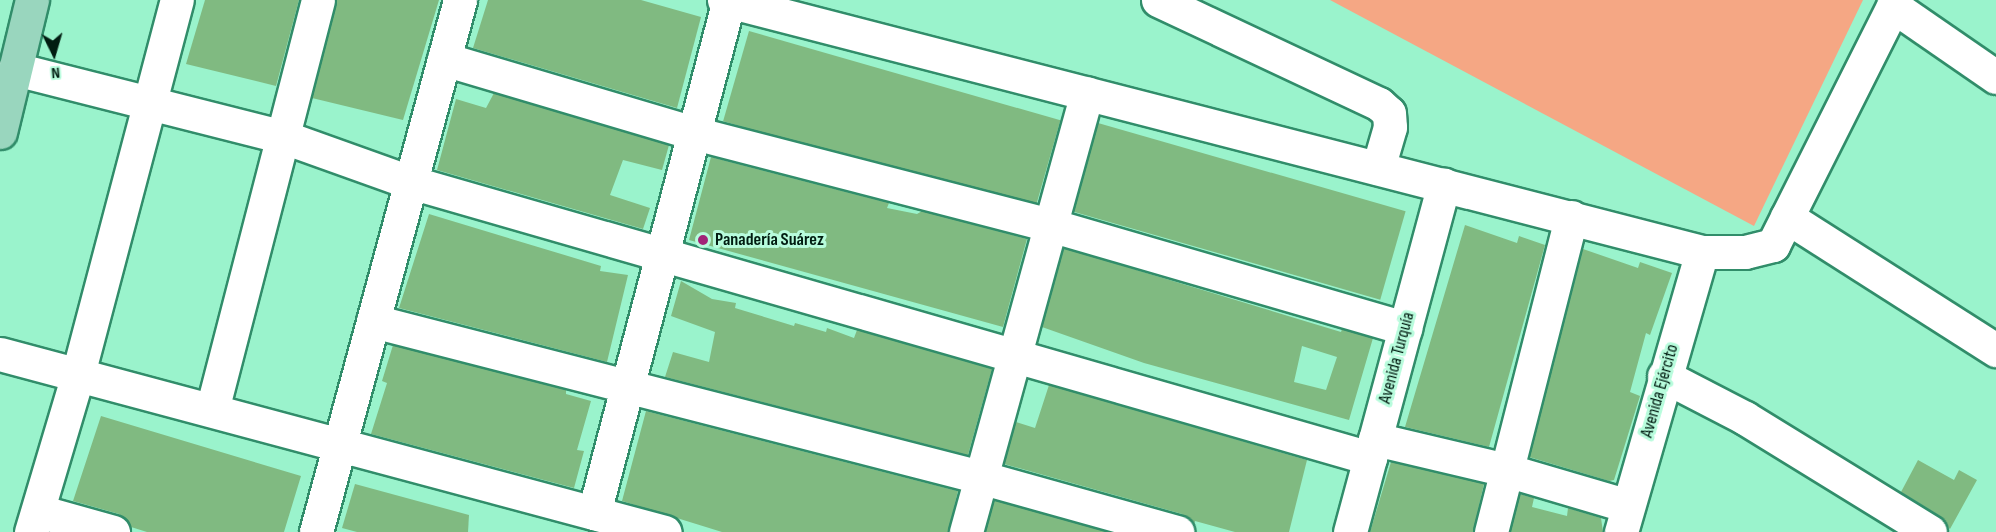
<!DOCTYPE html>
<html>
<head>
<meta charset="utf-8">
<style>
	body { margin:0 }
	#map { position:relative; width:1996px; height:532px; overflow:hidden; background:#9af3cc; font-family:"Sofia Sans Condensed",sans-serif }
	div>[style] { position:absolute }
	.green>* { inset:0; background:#f5a784 }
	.building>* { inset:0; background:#80ba81; transform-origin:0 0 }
	.roads { filter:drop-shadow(2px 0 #318d6a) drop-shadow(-2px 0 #318d6a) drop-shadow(0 2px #318d6a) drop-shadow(0 -2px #318d6a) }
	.minor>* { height:33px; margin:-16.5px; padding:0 16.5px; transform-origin:16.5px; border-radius:16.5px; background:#fff }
	.major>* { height:33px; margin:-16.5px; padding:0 16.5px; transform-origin:16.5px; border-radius:16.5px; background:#99d6be }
	.dots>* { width:16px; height:16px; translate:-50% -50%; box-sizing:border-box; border:3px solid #b7fcdc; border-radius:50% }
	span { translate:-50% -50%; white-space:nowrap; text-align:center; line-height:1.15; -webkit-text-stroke:6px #b7fcdc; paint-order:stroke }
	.poi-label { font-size:18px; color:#011c11; font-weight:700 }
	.left { translate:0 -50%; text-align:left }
	.street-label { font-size:18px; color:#011c11 }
	.north { position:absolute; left:24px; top:24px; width:60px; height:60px; -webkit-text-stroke:4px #b7fcdc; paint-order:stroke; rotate:175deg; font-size:16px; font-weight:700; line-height:24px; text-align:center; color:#011c11 }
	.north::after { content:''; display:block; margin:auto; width:21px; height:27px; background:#011c11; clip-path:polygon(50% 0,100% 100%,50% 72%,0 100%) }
</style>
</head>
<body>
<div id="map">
	<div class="green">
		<div style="clip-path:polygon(1330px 0,1863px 0,1754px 226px)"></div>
	</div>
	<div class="building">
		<div style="clip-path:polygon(205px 0,299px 0,276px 86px,186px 64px)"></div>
		<div style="clip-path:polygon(336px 0,439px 0,403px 120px,312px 98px)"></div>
		<div style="clip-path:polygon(488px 0,641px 0,701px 17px,677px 108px,473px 48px)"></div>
		<div style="left:749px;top:31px;width:324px;height:94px;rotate:16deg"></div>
		<div style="clip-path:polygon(494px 93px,669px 145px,662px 170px,623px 160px,610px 195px,650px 208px,643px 229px,437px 170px,456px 99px,486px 108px)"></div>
		<div style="left:1098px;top:123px;width:320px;height:92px;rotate:16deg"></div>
		<div style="clip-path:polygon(711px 157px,889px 203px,887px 208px,917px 214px,922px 211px,1027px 239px,1003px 327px,689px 240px)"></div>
		<div style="clip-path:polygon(429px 214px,601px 266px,600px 271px,628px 275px,607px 362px,399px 308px)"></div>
		<div style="clip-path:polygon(1465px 225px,1517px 243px,1519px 236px,1545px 245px,1489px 447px,1405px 427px)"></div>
		<div style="clip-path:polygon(evenodd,1064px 248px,1341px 332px,1342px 329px,1373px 338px,1349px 420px,1144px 363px,1042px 327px,1064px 248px,1302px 346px,1337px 357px,1326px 390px,1294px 382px,1302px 346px)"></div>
		<div style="clip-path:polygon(1583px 249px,1638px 268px,1640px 262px,1672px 273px,1650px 335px,1646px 333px,1630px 392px,1640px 396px,1614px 480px,1609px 481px,1529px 457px)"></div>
		<div style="clip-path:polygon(681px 281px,712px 299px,736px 303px,735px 308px,794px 326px,795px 323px,826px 332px,827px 328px,854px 338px,857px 330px,992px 369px,968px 455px,665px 377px,673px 352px,709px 362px,715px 332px,671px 316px)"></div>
		<div style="clip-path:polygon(393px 345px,566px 390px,566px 394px,591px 401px,577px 450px,584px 451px,574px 488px,371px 434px,387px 383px,382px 381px)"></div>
		<div style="clip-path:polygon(1049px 385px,1307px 460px,1289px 532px,1235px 532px,1195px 521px,1194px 525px,1182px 514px,1004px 464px,1016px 422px,1035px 428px)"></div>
		<div style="clip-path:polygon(646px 411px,958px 491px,948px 532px,722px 532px,622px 501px)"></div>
		<div style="clip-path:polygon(101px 416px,301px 476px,284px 532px,147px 532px,131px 527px,119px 514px,73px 501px)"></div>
		<div style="clip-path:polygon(1918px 460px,1954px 480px,1959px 470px,1977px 480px,1950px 529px,1940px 516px,1901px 492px)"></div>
		<div style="clip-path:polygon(1391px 462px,1484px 484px,1473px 532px,1370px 532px)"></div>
		<div style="clip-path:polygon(355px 484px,469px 515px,468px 532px,357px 532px,342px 528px)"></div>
		<div style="clip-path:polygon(1520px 494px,1534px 498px,1532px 507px,1567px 516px,1568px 508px,1601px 518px,1603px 532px,1510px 532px)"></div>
		<div style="clip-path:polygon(994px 500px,1107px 532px,985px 532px)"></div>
	</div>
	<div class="roads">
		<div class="minor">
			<div style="left:724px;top:0;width:1010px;rotate:14.45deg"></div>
			<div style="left:1702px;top:252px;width:43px"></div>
			<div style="left:1745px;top:252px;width:29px;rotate:-14deg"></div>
			<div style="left:1773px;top:245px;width:274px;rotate:-63.3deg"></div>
			<div style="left:1158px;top:0;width:244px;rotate:25.2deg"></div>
			<div style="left:1379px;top:104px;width:13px;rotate:42deg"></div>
			<div style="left:1389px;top:113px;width:14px;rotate:86deg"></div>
			<div style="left:1390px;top:127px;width:43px;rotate:106.3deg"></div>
			<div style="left:1893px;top:6px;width:125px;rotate:34.6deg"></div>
			<div style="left:444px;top:59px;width:261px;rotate:16.5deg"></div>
			<div style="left:694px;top:133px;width:368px;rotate:14.5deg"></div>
			<div style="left:1050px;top:225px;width:370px;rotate:16.2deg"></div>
			<div style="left:15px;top:69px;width:277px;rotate:14.2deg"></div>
			<div style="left:284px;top:137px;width:134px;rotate:19.7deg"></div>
			<div style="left:410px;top:182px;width:999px;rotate:16.04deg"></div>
			<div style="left:1787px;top:217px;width:248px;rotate:32.5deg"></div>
			<div style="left:373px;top:321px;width:627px;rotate:14.41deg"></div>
			<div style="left:980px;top:477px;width:205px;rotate:15.6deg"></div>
			<div style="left:0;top:354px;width:688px;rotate:14.99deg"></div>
			<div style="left:1664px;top:376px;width:91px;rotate:27.4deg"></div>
			<div style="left:1745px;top:418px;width:217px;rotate:31.6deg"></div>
			<div style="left:212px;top:410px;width:423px;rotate:-75.5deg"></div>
			<div style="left:1375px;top:439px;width:135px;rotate:13.3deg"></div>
			<div style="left:1506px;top:470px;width:127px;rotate:16.4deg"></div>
			<div style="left:38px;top:511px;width:78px;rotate:15.6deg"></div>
			<div style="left:594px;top:513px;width:530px;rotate:-75.26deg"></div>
			<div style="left:31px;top:532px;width:165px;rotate:-73.4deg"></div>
			<div style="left:78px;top:374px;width:387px;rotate:-75.2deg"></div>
			<div style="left:316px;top:532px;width:551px;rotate:-74.85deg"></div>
			<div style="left:966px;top:532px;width:455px;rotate:-74.6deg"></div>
			<div style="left:1350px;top:532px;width:360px;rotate:-74.9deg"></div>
			<div style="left:1491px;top:532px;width:325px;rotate:-75.7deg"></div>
			<div style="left:1621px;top:532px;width:291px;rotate:-73.9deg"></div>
		</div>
		<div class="major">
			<div style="left:0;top:132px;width:136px;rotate:-76.4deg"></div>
		</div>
	</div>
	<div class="dots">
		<div style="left:703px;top:240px;background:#a12478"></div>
	</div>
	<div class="poi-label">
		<span class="left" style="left:715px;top:240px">Panadería Suárez</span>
	</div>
	<div class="street-label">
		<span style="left:1397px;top:358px;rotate:-75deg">Avenida Turquía</span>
		<span style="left:1660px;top:391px;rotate:-74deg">Avenida Ejército</span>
	</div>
	<div class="north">N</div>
</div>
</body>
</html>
